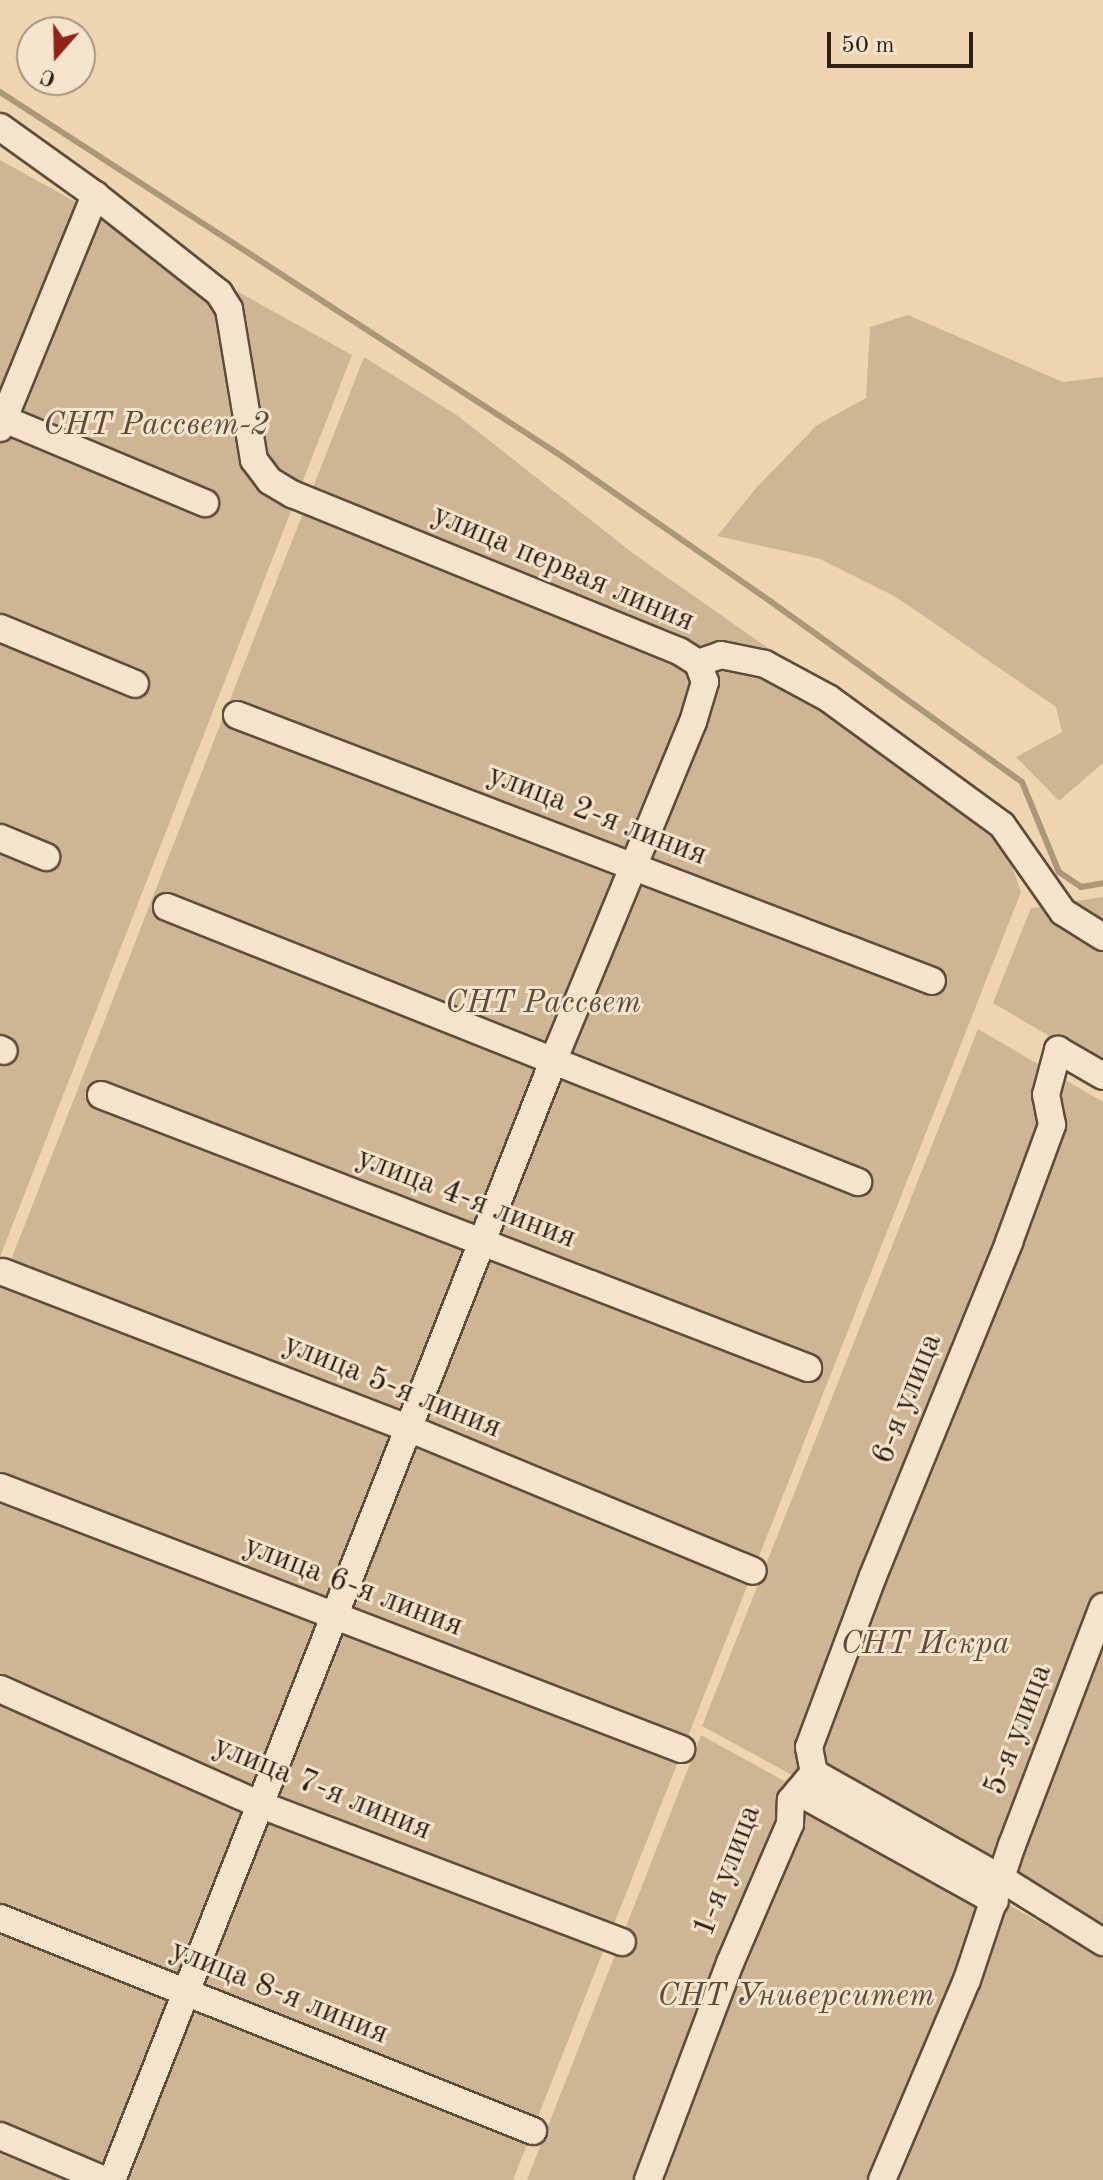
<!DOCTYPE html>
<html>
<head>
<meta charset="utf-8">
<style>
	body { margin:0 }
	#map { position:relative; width:1103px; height:2180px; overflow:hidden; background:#efd5af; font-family:"Old Standard TT",serif }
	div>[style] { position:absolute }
	.green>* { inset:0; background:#ceb695 }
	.stream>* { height:6px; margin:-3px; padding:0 3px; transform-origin:3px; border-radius:3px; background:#ad977b }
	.roads { filter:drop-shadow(2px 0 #5e4c3c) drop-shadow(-2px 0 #5e4c3c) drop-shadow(0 2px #5e4c3c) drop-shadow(0 -2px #5e4c3c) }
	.minor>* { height:26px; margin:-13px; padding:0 13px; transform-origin:13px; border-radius:13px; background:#f5e4cb }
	span { translate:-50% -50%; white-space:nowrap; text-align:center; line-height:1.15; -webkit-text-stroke:6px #f5e4cb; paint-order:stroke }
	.park-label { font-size:32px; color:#5d4c3b; font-style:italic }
	.street-label { font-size:32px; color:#2d1f15 }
	.north { position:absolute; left:16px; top:16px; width:80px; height:80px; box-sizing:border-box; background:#f5e4cb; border:2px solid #a59582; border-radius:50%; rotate:200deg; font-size:22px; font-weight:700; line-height:32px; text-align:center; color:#2d1f15 }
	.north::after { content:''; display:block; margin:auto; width:28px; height:36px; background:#8f2418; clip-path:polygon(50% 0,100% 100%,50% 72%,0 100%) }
	.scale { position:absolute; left:827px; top:32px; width:146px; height:36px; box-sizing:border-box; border:4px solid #2d1f15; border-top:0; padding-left:10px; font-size:24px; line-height:28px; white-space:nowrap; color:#2d1f15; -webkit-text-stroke:6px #f5e4cb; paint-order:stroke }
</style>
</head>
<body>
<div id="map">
	<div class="green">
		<div style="clip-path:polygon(0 160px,352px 355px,0 1257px)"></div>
		<div style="clip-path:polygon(908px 315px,1063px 382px,1103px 377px,1103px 763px,1059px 801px,1016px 757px,1062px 732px,1056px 707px,896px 597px,820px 559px,717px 536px,757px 487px,817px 425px,866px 398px,870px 327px)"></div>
		<div style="clip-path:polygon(364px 357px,458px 416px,634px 554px,989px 803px,1021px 892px,513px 2180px,0 2180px,0 1288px)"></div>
		<div style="clip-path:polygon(1103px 897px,1103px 1068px,993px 1003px,1031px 908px)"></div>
		<div style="clip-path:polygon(978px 1029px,1103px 1102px,1103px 1945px,702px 1726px)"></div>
		<div style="clip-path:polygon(701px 1735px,1103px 1957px,1103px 2180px,527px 2180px)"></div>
	</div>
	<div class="stream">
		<div style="left:0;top:92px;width:664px;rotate:32.95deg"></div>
		<div style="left:557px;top:453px;width:259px;rotate:34.8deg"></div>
		<div style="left:770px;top:601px;width:310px;rotate:35.7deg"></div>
		<div style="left:1022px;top:782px;width:97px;rotate:67.7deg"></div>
		<div style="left:1059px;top:872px;width:27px;rotate:34deg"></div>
		<div style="left:1081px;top:887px;width:22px;rotate:-10deg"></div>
	</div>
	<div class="roads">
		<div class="minor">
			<div style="left:0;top:127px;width:117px;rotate:35.6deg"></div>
			<div style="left:95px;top:195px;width:158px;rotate:38.3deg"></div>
			<div style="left:219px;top:293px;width:19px;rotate:58deg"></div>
			<div style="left:229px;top:309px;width:153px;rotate:80.6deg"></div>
			<div style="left:254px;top:460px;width:26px;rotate:53deg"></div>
			<div style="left:270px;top:481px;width:26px;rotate:31deg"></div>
			<div style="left:292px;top:494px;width:418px;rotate:22.1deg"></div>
			<div style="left:679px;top:651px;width:22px;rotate:32deg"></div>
			<div style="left:698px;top:663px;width:24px;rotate:-19deg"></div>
			<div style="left:721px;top:655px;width:45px;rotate:11.6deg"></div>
			<div style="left:765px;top:664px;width:72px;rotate:28.4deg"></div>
			<div style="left:828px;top:698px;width:215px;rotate:36.1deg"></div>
			<div style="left:1002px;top:825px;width:106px;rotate:55deg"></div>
			<div style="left:1063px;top:912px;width:47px;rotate:32deg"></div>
			<div style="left:4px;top:419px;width:218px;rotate:22.7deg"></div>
			<div style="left:0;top:428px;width:252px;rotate:-67.8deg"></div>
			<div style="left:0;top:628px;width:146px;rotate:22.5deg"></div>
			<div style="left:237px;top:715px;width:744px;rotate:20.94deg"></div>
			<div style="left:0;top:838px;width:50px;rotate:22.4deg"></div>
			<div style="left:167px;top:907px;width:744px;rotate:21.7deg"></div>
			<div style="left:0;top:1049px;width:4px;rotate:27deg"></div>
			<div style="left:101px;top:1095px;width:758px;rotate:21.11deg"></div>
			<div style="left:3px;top:1272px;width:434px;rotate:21.1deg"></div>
			<div style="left:408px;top:1428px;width:373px;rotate:22.5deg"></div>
			<div style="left:0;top:1487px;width:730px;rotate:21.04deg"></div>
			<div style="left:0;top:1689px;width:286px;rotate:24deg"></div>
			<div style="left:261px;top:1805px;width:386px;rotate:20.8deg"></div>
			<div style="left:814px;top:1773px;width:26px;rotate:-101deg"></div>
			<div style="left:809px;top:1747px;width:183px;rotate:-69.5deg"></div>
			<div style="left:873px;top:1576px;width:361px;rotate:-67.8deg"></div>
			<div style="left:1009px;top:1242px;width:125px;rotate:-69.8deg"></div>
			<div style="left:1052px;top:1125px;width:31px;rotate:-101deg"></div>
			<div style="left:1046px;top:1095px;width:47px;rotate:-75.1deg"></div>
			<div style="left:1058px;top:1050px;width:52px;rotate:30deg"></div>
			<div style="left:814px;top:1773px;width:216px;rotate:29.4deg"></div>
			<div style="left:1002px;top:1879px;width:119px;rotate:32deg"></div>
			<div style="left:798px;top:1792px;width:225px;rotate:29deg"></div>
			<div style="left:0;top:1918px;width:574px;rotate:21.78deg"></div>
			<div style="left:0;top:2136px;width:113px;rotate:22.9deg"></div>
			<div style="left:112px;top:2180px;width:1205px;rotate:-68.48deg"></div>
			<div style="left:554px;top:1059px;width:365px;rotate:-67.6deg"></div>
			<div style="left:693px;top:722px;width:42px;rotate:-73.3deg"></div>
			<div style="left:705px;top:682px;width:20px;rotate:-110deg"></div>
			<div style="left:648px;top:2180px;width:232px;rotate:-69.3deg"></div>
			<div style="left:730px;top:1963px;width:151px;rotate:-66.7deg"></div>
			<div style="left:790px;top:1824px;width:24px;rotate:-88deg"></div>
			<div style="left:791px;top:1800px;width:35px;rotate:-50deg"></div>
			<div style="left:882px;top:2180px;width:217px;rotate:-67deg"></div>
			<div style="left:967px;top:1980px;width:142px;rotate:-71.6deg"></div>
			<div style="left:1012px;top:1845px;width:255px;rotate:-69.1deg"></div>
		</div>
	</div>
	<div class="park-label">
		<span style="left:156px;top:426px">СНТ Рассвет-2</span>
		<span style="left:543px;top:1004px">СНТ Рассвет</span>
		<span style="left:925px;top:1645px">СНТ Искра</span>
		<span style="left:796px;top:1997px">СНТ Университет</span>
	</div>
	<div class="street-label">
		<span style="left:563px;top:569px;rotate:23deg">улица первая линия</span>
		<span style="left:597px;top:816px;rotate:21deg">улица 2-я линия</span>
		<span style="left:466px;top:1199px;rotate:21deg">улица 4-я линия</span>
		<span style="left:392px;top:1387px;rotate:22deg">улица 5-я линия</span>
		<span style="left:908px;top:1399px;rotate:-68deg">6-я улица</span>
		<span style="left:353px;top:1587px;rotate:21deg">улица 6-я линия</span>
		<span style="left:1019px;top:1730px;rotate:-69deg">5-я улица</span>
		<span style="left:322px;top:1789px;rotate:22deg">улица 7-я линия</span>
		<span style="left:728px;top:1871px;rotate:-69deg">1-я улица</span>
		<span style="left:279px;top:1993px;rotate:22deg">улица 8-я линия</span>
	</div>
	<div class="north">С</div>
	<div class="scale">50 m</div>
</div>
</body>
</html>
